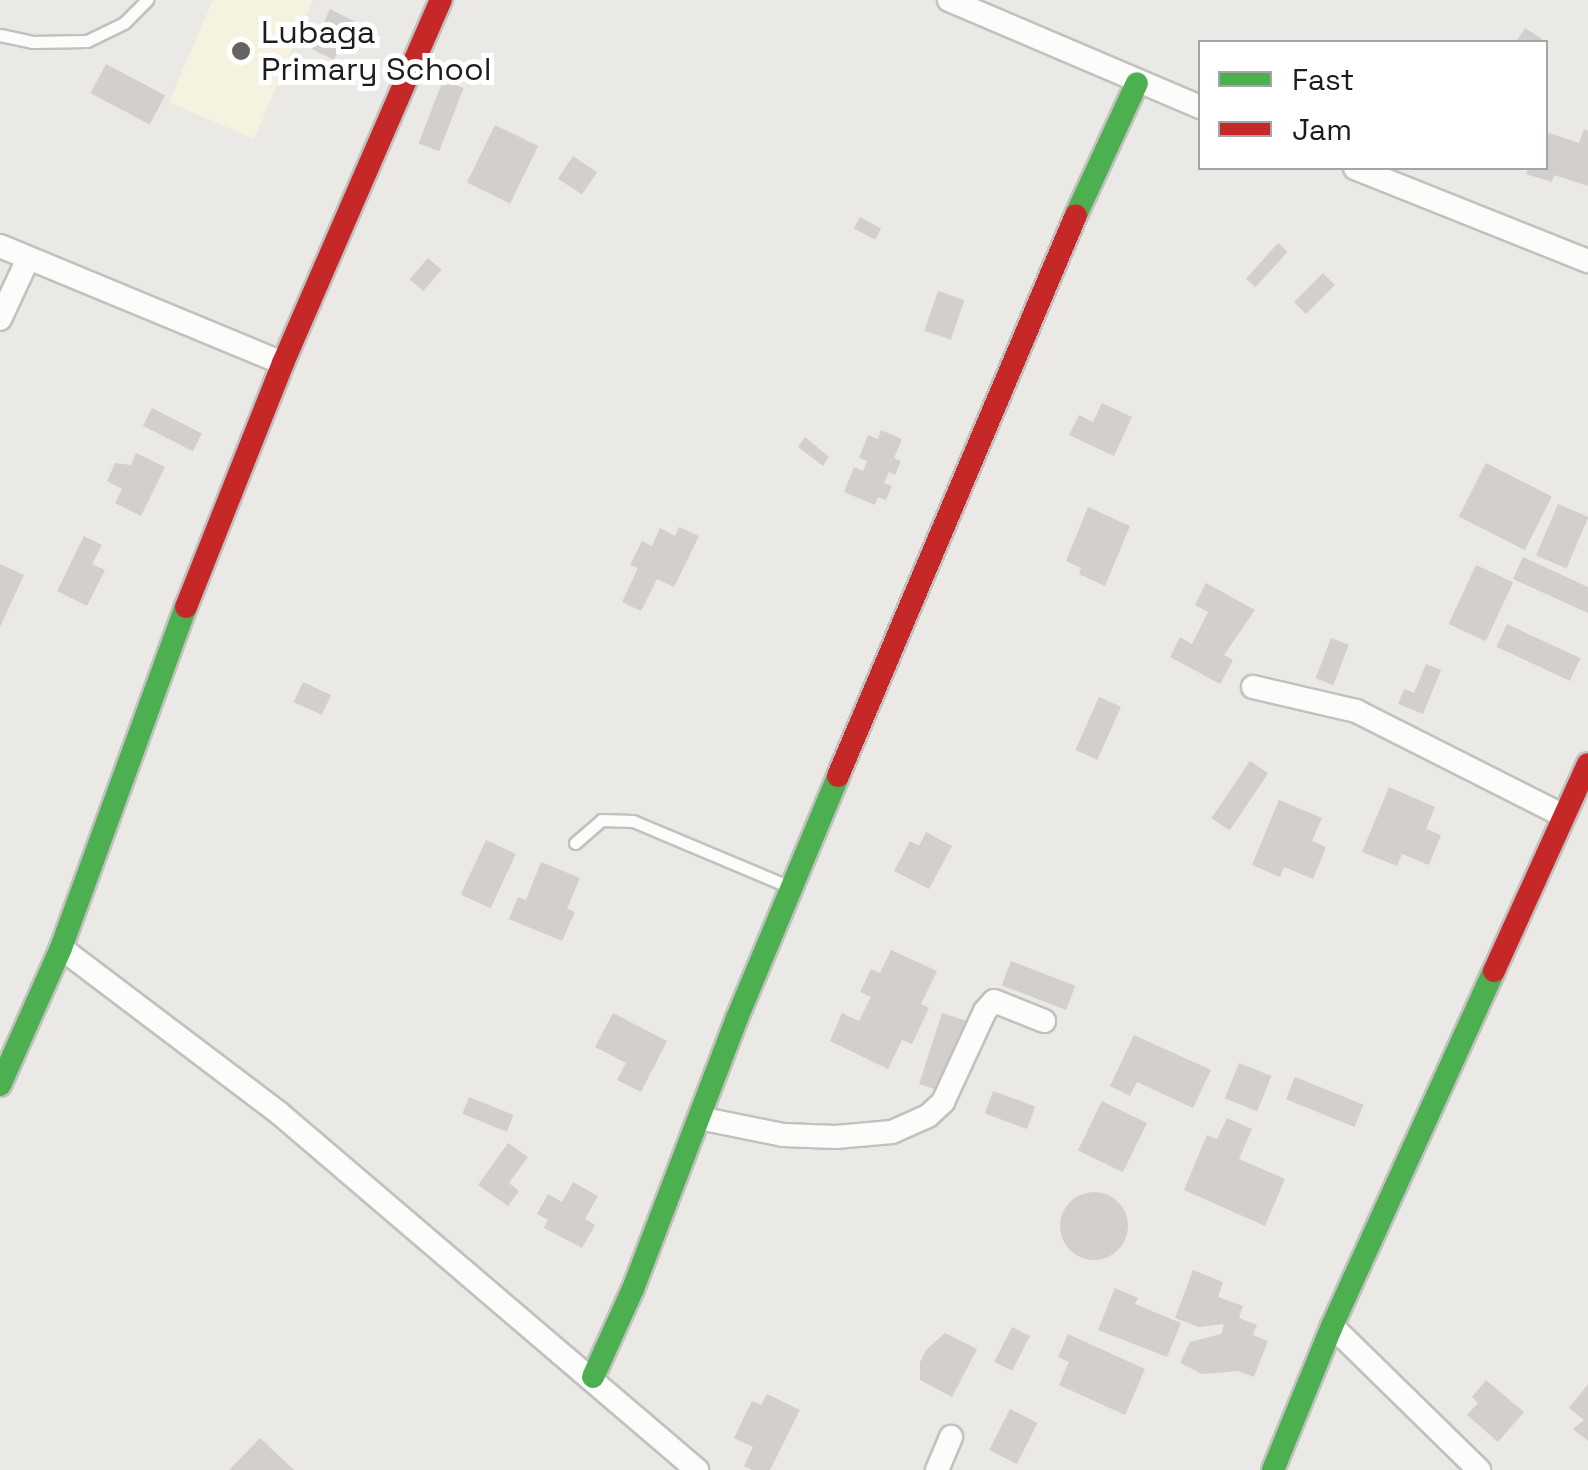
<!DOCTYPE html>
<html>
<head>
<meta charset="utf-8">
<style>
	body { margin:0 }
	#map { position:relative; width:1588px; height:1470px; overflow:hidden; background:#ebe9e6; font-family:"Space Grotesk",sans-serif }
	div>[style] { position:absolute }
	.education>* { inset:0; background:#f6f2e0 }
	.building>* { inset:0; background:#d2cfcd; transform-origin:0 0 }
	.round { border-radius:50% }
	.roads { filter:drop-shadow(2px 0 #c2c1c0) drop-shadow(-2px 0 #c2c1c0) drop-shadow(0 2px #c2c1c0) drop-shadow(0 -2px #c2c1c0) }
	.lane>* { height:11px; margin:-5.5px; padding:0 5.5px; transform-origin:5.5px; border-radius:5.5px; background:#fcfcfb }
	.street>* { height:22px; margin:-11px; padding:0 11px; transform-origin:11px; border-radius:11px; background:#fcfcfb }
	.fast>* { height:22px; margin:-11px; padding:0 11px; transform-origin:11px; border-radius:11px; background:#4caf50 }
	.jam>* { height:22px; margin:-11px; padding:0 11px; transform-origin:11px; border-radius:11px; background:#c62828 }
	.dots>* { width:28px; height:28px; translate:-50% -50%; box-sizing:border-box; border:5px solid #fff; border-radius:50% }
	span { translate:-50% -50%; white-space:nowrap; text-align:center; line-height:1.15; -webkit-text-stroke:10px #fff; paint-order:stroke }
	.poi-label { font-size:32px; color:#1d1d1d }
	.left { translate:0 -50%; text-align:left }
	.legend { position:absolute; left:1198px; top:40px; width:350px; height:130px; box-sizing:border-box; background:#fff; border:2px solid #a5a5a5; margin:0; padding:12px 18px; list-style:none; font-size:30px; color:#1d1d1d }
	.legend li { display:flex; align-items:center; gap:20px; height:50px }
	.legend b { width:50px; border:2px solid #a5a5a5 }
</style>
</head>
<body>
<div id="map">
	<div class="education">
		<div style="clip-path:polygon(213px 0,313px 0,254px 139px,169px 102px)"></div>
	</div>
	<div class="building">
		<div style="clip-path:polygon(330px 9px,363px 26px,355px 44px,344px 39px,334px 60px,312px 49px)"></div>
		<div style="clip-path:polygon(1525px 28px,1542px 39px,1540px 42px,1516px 42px)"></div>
		<div style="left:106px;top:64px;width:67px;height:33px;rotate:28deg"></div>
		<div style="left:443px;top:80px;width:22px;height:68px;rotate:21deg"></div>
		<div style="left:495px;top:125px;width:48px;height:64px;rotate:26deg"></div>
		<div style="clip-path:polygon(1584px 129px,1588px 131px,1588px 186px,1554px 175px,1552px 182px,1526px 174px,1528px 168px,1546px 168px,1546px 132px,1579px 143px)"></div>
		<div style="left:573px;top:156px;width:29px;height:27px;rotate:34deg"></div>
		<div style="left:860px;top:217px;width:24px;height:13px;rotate:28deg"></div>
		<div style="left:1278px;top:243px;width:13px;height:48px;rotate:42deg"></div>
		<div style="left:428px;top:258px;width:18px;height:28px;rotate:41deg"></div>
		<div style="left:1323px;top:273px;width:17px;height:41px;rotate:45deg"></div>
		<div style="left:938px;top:291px;width:28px;height:42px;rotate:19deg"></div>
		<div style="clip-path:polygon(1102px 403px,1132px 417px,1114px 456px,1069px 435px,1079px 415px,1093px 422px)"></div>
		<div style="left:152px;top:408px;width:56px;height:20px;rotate:27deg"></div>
		<div style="clip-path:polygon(881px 430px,902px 439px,894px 458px,901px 461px,895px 475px,889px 472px,884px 483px,892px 486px,886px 500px,878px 497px,875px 505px,844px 492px,854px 467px,863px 471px,867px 461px,859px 458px,868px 435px,878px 439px)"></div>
		<div style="clip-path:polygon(805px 437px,829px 457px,823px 466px,798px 447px)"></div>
		<div style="clip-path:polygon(136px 453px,165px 467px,141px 516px,115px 503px,122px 489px,107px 481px,115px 463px,131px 465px)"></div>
		<div style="left:1486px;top:463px;width:74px;height:60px;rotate:27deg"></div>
		<div style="left:1558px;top:504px;width:33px;height:56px;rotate:23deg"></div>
		<div style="clip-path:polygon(1088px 507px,1130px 526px,1105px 586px,1079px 574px,1081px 568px,1066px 561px)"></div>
		<div style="clip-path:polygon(679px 527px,699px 536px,674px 587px,657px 579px,641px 611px,622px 602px,638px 568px,630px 565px,642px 541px,652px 546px,660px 528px,675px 536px)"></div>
		<div style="clip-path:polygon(84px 536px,102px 545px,92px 564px,105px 570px,87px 606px,57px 591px)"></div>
		<div style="clip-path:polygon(1523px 557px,1588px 587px,1588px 613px,1513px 579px)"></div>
		<div style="clip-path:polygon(0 564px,24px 575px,0 627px)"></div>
		<div style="left:1476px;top:565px;width:41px;height:65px;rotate:25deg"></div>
		<div style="clip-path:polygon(1206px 583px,1255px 610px,1224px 655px,1233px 660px,1220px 684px,1170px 657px,1180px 637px,1192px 644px,1208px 612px,1195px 605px)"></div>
		<div style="left:1507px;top:624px;width:81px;height:25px;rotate:25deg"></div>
		<div style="left:1331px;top:638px;width:19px;height:43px;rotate:21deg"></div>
		<div style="clip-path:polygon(1426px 664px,1441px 670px,1423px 714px,1398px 704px,1404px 689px,1414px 693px)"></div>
		<div style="left:303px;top:682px;width:31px;height:22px;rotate:25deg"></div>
		<div style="left:1099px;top:697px;width:24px;height:58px;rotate:24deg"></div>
		<div style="left:1250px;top:761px;width:22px;height:69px;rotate:34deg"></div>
		<div style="clip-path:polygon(1389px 787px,1435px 807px,1426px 829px,1441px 835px,1429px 865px,1402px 854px,1397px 866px,1362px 852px)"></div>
		<div style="clip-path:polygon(1279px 800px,1322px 818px,1312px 841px,1326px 847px,1313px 879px,1284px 867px,1280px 877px,1252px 865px)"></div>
		<div style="clip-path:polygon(926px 832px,952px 846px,929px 889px,894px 871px,910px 841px,919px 846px)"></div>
		<div style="left:486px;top:840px;width:33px;height:60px;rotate:25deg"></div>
		<div style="clip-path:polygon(541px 862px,580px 878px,567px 909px,575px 912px,562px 941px,509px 919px,518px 897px,526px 900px)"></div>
		<div style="clip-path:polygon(891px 950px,937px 971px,921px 1004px,929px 1008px,912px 1044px,902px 1040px,888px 1069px,830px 1041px,842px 1013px,859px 1021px,871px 997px,860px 992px,871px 969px,880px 973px)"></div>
		<div style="left:1011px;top:961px;width:69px;height:26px;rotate:21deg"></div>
		<div style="clip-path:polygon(613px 1013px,667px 1041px,641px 1092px,617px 1080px,626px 1063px,595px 1047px)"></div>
		<div style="clip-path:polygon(942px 1013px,973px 1023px,941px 1091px,919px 1084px)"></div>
		<div style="clip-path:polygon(1134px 1035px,1211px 1070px,1193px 1108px,1137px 1082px,1130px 1096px,1110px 1086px)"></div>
		<div style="left:1239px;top:1063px;width:35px;height:38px;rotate:22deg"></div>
		<div style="left:1295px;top:1077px;width:74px;height:24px;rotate:22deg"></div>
		<div style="left:993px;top:1091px;width:45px;height:24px;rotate:20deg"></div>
		<div style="left:469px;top:1097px;width:48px;height:18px;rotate:22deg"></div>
		<div style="left:1102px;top:1101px;width:50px;height:55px;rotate:26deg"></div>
		<div style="clip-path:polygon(1227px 1118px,1252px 1129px,1239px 1159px,1285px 1179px,1265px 1226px,1184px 1190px,1207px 1135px,1217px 1139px)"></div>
		<div style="clip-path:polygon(508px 1143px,528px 1157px,509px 1183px,519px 1191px,508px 1206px,478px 1185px)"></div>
		<div style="clip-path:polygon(573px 1182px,598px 1196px,585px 1219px,595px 1225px,582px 1248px,544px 1228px,548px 1220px,537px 1214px,548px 1194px,562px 1202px)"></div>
		<div class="round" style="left:1060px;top:1192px;width:68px;height:68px"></div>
		<div style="clip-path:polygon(1193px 1270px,1223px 1282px,1218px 1297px,1243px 1306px,1239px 1318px,1257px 1325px,1253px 1335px,1268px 1341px,1254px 1377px,1238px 1371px,1202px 1374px,1180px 1363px,1190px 1342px,1221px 1334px,1224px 1324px,1199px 1327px,1175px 1318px)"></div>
		<div style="clip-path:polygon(1115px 1288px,1138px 1298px,1135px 1304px,1181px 1323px,1167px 1357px,1098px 1330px)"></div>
		<div style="left:1012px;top:1327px;width:20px;height:39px;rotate:27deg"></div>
		<div style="clip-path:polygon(945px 1333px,977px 1349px,952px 1397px,920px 1380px,920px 1362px,926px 1350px)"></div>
		<div style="clip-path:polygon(1068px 1334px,1145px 1369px,1125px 1415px,1059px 1385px,1069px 1362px,1058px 1357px)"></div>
		<div style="clip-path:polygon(1486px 1380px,1524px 1412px,1498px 1442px,1467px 1415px,1478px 1403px,1472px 1397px)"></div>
		<div style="clip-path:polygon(1588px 1384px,1588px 1441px,1573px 1429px,1584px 1420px,1569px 1408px)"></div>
		<div style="clip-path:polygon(767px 1394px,800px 1410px,770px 1470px,752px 1470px,744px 1466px,753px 1447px,734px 1438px,752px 1401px,761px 1405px)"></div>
		<div style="left:1010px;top:1409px;width:31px;height:46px;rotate:27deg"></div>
		<div style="clip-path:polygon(260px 1438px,294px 1470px,229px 1470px)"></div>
	</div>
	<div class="roads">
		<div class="lane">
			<div style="left:0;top:35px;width:33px;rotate:12deg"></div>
			<div style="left:32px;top:42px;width:55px;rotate:-1deg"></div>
			<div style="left:87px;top:41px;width:41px;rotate:-25.9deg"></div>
			<div style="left:124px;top:23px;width:33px;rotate:-45deg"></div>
			<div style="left:575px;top:843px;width:35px;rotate:-41deg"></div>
			<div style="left:601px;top:820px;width:32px;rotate:2deg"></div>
			<div style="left:633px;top:821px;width:168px;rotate:22.8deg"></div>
		</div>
		<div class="street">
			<div style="left:949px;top:0;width:273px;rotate:23.1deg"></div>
			<div style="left:1355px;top:168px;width:251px;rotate:21.8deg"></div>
			<div style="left:0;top:246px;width:306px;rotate:22.5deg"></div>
			<div style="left:0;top:319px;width:66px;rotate:-65deg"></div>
			<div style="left:1253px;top:687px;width:106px;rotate:13.1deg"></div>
			<div style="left:1356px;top:711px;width:233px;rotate:26.8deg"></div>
			<div style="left:61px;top:948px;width:273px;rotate:37.1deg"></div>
			<div style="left:279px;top:1113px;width:550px;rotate:40.5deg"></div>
			<div style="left:699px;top:1118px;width:86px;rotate:11.4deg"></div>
			<div style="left:783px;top:1135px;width:53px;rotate:2.2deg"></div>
			<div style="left:836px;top:1137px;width:56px;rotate:-5.1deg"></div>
			<div style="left:892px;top:1132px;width:39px;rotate:-24deg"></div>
			<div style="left:928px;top:1116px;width:21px;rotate:-43deg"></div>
			<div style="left:943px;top:1102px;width:100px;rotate:-65.2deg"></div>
			<div style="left:985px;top:1011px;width:13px;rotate:-48deg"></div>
			<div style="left:994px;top:1001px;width:54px;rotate:21.8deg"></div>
			<div style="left:1332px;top:1326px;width:206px;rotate:44.4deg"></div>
			<div style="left:937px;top:1470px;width:36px;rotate:-67deg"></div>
		</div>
		<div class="fast">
			<div style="left:1076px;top:215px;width:145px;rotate:-65.2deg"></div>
			<div style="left:0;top:1085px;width:150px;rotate:-66deg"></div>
			<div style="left:61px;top:948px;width:363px;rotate:-69.9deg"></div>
			<div style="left:593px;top:1377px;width:97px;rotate:-65.6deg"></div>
			<div style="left:633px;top:1289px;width:290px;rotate:-69deg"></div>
			<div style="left:737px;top:1018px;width:262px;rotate:-67.3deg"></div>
			<div style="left:1273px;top:1470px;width:156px;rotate:-67.7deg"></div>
			<div style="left:1332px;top:1326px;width:390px;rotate:-65.5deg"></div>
		</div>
		<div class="jam">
			<div style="left:186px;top:607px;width:263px;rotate:-68.3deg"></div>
			<div style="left:283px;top:363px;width:396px;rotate:-66.5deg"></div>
			<div style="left:838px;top:776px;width:609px;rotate:-67.01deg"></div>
			<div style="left:1494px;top:971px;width:227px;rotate:-65.6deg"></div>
		</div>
	</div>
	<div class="dots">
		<div style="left:241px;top:51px;background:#656463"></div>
	</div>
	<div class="poi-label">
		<span class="left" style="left:261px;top:51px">Lubaga<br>Primary School</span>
	</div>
	<ul class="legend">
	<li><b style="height:12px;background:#4caf50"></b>Fast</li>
	<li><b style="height:12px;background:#c62828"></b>Jam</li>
	</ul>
</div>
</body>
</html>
